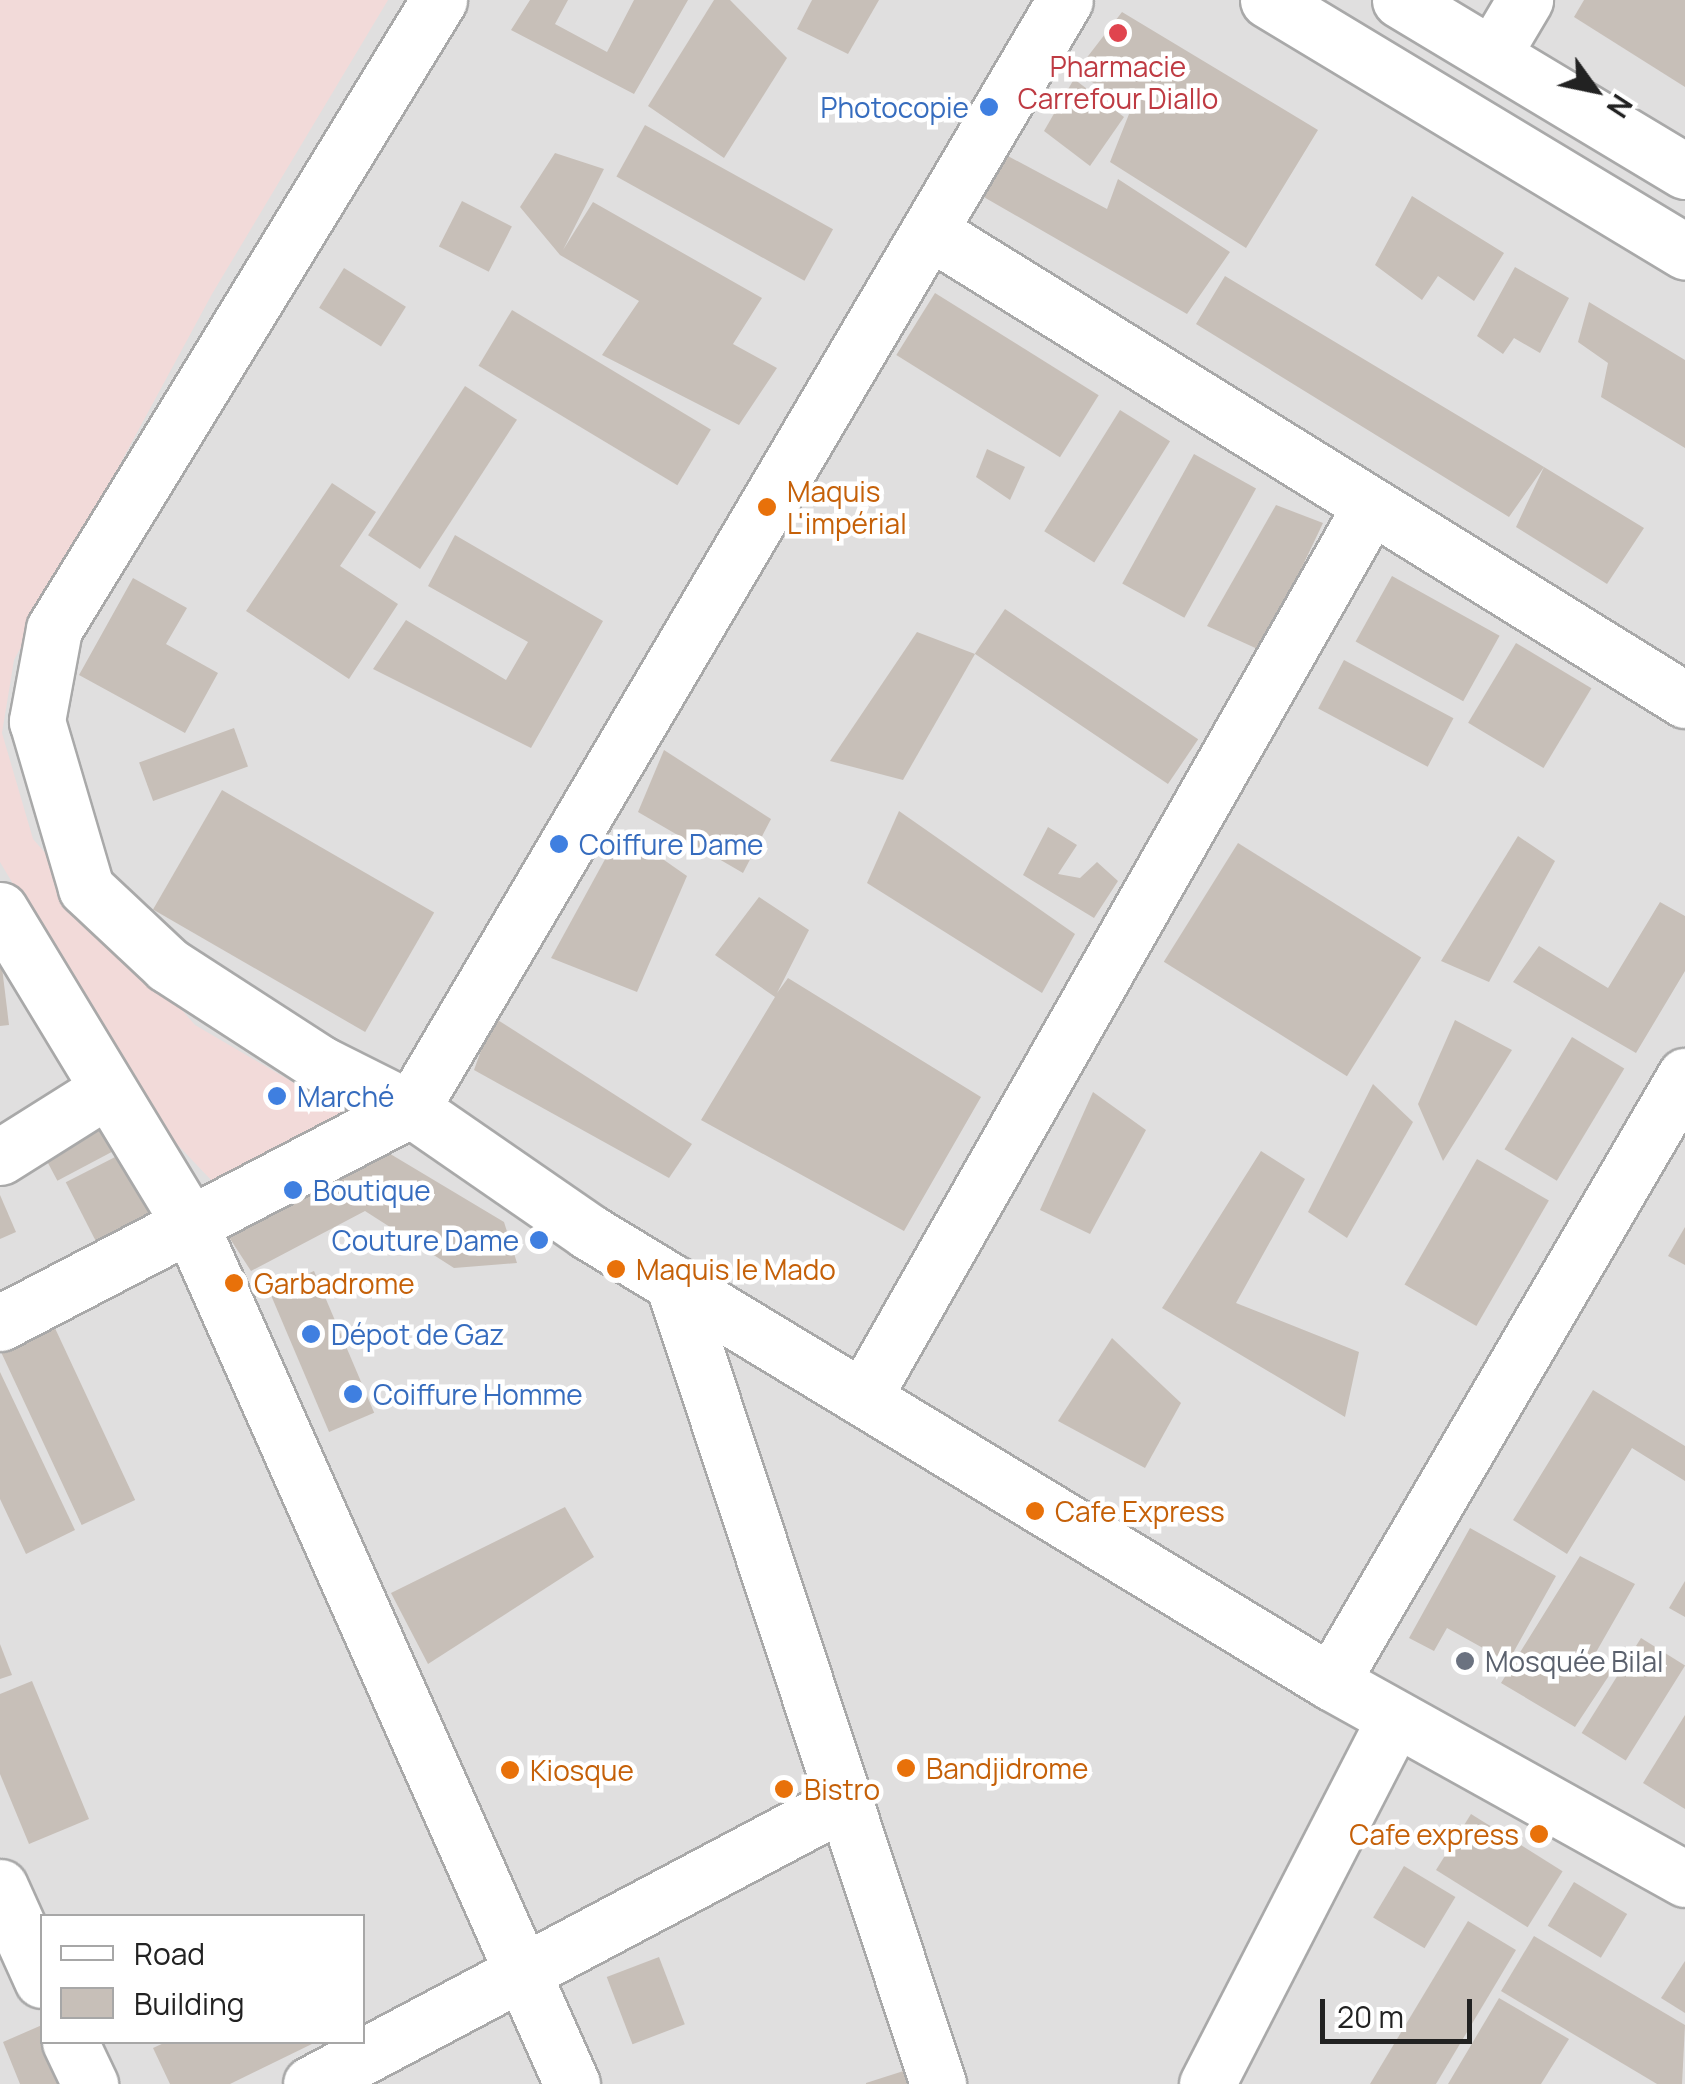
<!DOCTYPE html>
<html>
<head>
<meta charset="utf-8">
<style>
	body { margin:0 }
	#map { position:relative; width:1685px; height:2084px; overflow:hidden; background:#f2efe9; font-family:Manrope,sans-serif }
	div>[style] { position:absolute }
	.residential>* { inset:0; background:#e0dfdf }
	.commercial>* { inset:0; background:#f2dad9 }
	.building>* { inset:0; background:#c7bfb8; transform-origin:0 0 }
	.roads { filter:drop-shadow(2px 0 #a9a9a9) drop-shadow(-2px 0 #a9a9a9) drop-shadow(0 2px #a9a9a9) drop-shadow(0 -2px #a9a9a9) }
	.minor>* { height:55px; margin:-27.5px; padding:0 27.5px; transform-origin:27.5px; border-radius:27.5px; background:#fff }
	.dots>* { width:28px; height:28px; translate:-50% -50%; box-sizing:border-box; border:5px solid #fff; border-radius:50% }
	span { translate:-50% -50%; white-space:nowrap; text-align:center; line-height:1.15; -webkit-text-stroke:9px #fff; paint-order:stroke }
	.health-label { font-size:28px; color:#be3a42 }
	.shop-label { font-size:28px; color:#366cbe }
	.right { translate:-100% -50%; text-align:right }
	.left { translate:0 -50%; text-align:left }
	.food-label { font-size:28px; color:#c56008 }
	.worship-label { font-size:28px; color:#5b616d }
	.legend { position:absolute; left:40px; top:1914px; width:325px; height:130px; box-sizing:border-box; background:#fff; border:2px solid #a7a7a7; margin:0; padding:12px 18px; list-style:none; font-size:30px; color:#222 }
	.legend li { display:flex; align-items:center; gap:20px; height:50px }
	.legend b { width:50px; border:2px solid #a7a7a7 }
	.north { position:absolute; left:1545px; top:40px; width:100px; height:100px; -webkit-text-stroke:8px #fff; paint-order:stroke; rotate:123deg; font-size:28px; font-weight:700; line-height:40px; text-align:center; color:#222 }
	.north::after { content:''; display:block; margin:auto; width:35px; height:45px; background:#222; clip-path:polygon(50% 0,100% 100%,50% 72%,0 100%) }
	.scale { position:absolute; left:1320px; top:1999px; width:152px; height:45px; box-sizing:border-box; border:5px solid #222; border-top:0; padding-left:12px; font-size:30px; line-height:35px; white-space:nowrap; color:#222; -webkit-text-stroke:8px #fff; paint-order:stroke }
</style>
</head>
<body>
<div id="map">
	<div class="residential">
		<div style="clip-path:polygon(evenodd,0 0,1685px 0,1685px 2084px,0 2084px,0 0,42px 1916px,362px 1916px,362px 2042px,42px 2042px,42px 1916px)"></div>
	</div>
	<div class="commercial">
		<div style="clip-path:polygon(0 0,388px 0,212px 294px,14px 660px,2px 733px,33px 839px,195px 1025px,345px 1113px,213px 1182px,154px 1120px,0 862px)"></div>
	</div>
	<div class="building">
		<div style="clip-path:polygon(530px 0,568px 0,555px 24px,607px 52px,634px 0,688px 0,634px 94px,511px 30px)"></div>
		<div style="clip-path:polygon(714px 0,730px 0,787px 58px,724px 158px,648px 106px)"></div>
		<div style="clip-path:polygon(812px 0,879px 0,848px 54px,797px 29px)"></div>
		<div style="clip-path:polygon(1584px 0,1685px 0,1685px 87px,1574px 17px)"></div>
		<div style="clip-path:polygon(1122px 12px,1318px 130px,1246px 248px,1110px 162px,1133px 104px,1075px 73px)"></div>
		<div style="clip-path:polygon(1074px 79px,1124px 117px,1090px 166px,1044px 131px)"></div>
		<div style="left:645px;top:125px;width:215px;height:59px;rotate:29deg"></div>
		<div style="clip-path:polygon(555px 153px,604px 169px,563px 250px,593px 202px,762px 298px,733px 344px,777px 368px,739px 425px,602px 355px,639px 301px,560px 255px,520px 207px)"></div>
		<div style="clip-path:polygon(1006px 155px,1107px 209px,1118px 179px,1230px 252px,1187px 314px,982px 196px)"></div>
		<div style="clip-path:polygon(1412px 196px,1504px 253px,1474px 301px,1438px 276px,1422px 300px,1375px 265px)"></div>
		<div style="left:462px;top:201px;width:56px;height:51px;rotate:27deg"></div>
		<div style="clip-path:polygon(1515px 267px,1569px 298px,1540px 353px,1514px 338px,1503px 354px,1477px 336px)"></div>
		<div style="left:344px;top:268px;width:73px;height:47px;rotate:32deg"></div>
		<div style="clip-path:polygon(1225px 276px,1544px 467px,1644px 528px,1607px 584px,1516px 527px,1544px 467px,1509px 517px,1196px 324px)"></div>
		<div style="left:935px;top:293px;width:193px;height:73px;rotate:32deg"></div>
		<div style="clip-path:polygon(1589px 302px,1685px 360px,1685px 448px,1601px 397px,1608px 363px,1578px 342px)"></div>
		<div style="left:512px;top:310px;width:232px;height:65px;rotate:31deg"></div>
		<div style="left:465px;top:386px;width:62px;height:178px;rotate:33deg"></div>
		<div style="left:1120px;top:410px;width:59px;height:143px;rotate:32deg"></div>
		<div style="clip-path:polygon(987px 449px,1025px 467px,1010px 500px,976px 477px)"></div>
		<div style="left:1194px;top:454px;width:71px;height:148px;rotate:29deg"></div>
		<div style="clip-path:polygon(332px 483px,376px 512px,340px 566px,398px 604px,349px 679px,246px 611px)"></div>
		<div style="clip-path:polygon(1276px 505px,1323px 523px,1262px 651px,1207px 626px)"></div>
		<div style="clip-path:polygon(455px 535px,603px 621px,531px 748px,373px 669px,406px 620px,506px 680px,528px 642px,428px 586px)"></div>
		<div style="left:1392px;top:576px;width:123px;height:75px;rotate:29deg"></div>
		<div style="clip-path:polygon(133px 578px,187px 608px,166px 644px,218px 673px,185px 733px,79px 675px)"></div>
		<div style="left:1005px;top:609px;width:233px;height:54px;rotate:34deg"></div>
		<div style="clip-path:polygon(917px 632px,975px 654px,903px 780px,830px 761px)"></div>
		<div style="left:1516px;top:643px;width:88px;height:93px;rotate:31deg"></div>
		<div style="left:1344px;top:660px;width:124px;height:55px;rotate:28deg"></div>
		<div style="left:234px;top:728px;width:41px;height:101px;rotate:70deg"></div>
		<div style="clip-path:polygon(664px 750px,771px 819px,743px 873px,638px 812px)"></div>
		<div style="left:222px;top:790px;width:245px;height:138px;rotate:30deg"></div>
		<div style="clip-path:polygon(899px 811px,1075px 934px,1042px 993px,867px 883px)"></div>
		<div style="clip-path:polygon(1048px 827px,1077px 845px,1058px 874px,1080px 878px,1097px 862px,1118px 881px,1094px 918px,1023px 875px)"></div>
		<div style="clip-path:polygon(621px 830px,687px 876px,637px 992px,551px 958px)"></div>
		<div style="clip-path:polygon(1518px 836px,1555px 861px,1489px 982px,1441px 961px)"></div>
		<div style="left:1238px;top:843px;width:216px;height:140px;rotate:32deg"></div>
		<div style="clip-path:polygon(759px 897px,809px 930px,777px 993px,788px 978px,981px 1097px,904px 1231px,701px 1120px,775px 997px,715px 955px)"></div>
		<div style="clip-path:polygon(1660px 902px,1685px 916px,1685px 971px,1636px 1053px,1513px 982px,1539px 946px,1608px 988px)"></div>
		<div style="clip-path:polygon(0 951px,9px 1025px,0 1026px)"></div>
		<div style="clip-path:polygon(493px 1017px,692px 1144px,669px 1178px,474px 1070px)"></div>
		<div style="clip-path:polygon(1455px 1020px,1512px 1050px,1443px 1161px,1418px 1104px)"></div>
		<div style="left:1572px;top:1037px;width:61px;height:131px;rotate:31deg"></div>
		<div style="clip-path:polygon(1373px 1084px,1413px 1122px,1347px 1238px,1308px 1212px)"></div>
		<div style="clip-path:polygon(1093px 1092px,1146px 1130px,1090px 1234px,1040px 1210px)"></div>
		<div style="left:91px;top:1112px;width:45px;height:62px;rotate:62deg"></div>
		<div style="clip-path:polygon(382px 1149px,504px 1222px,517px 1263px,454px 1268px,365px 1211px,251px 1271px,225px 1231px)"></div>
		<div style="clip-path:polygon(1261px 1151px,1305px 1179px,1236px 1303px,1359px 1352px,1345px 1417px,1162px 1308px)"></div>
		<div style="left:121px;top:1154px;width:81px;height:62px;rotate:63deg"></div>
		<div style="left:1477px;top:1159px;width:83px;height:145px;rotate:30deg"></div>
		<div style="clip-path:polygon(0 1195px,16px 1232px,0 1239px)"></div>
		<div style="clip-path:polygon(1685px 1227px,1685px 1265px,1668px 1256px)"></div>
		<div style="left:314px;top:1271px;width:154px;height:49px;rotate:67deg"></div>
		<div style="left:54px;top:1326px;width:192px;height:59px;rotate:65deg"></div>
		<div style="clip-path:polygon(1112px 1338px,1181px 1403px,1145px 1468px,1058px 1421px)"></div>
		<div style="clip-path:polygon(0 1372px,75px 1530px,26px 1554px,0 1499px)"></div>
		<div style="clip-path:polygon(1593px 1390px,1685px 1446px,1685px 1481px,1632px 1448px,1567px 1554px,1513px 1520px)"></div>
		<div style="clip-path:polygon(565px 1507px,594px 1557px,428px 1664px,391px 1593px)"></div>
		<div style="clip-path:polygon(1470px 1528px,1556px 1576px,1508px 1662px,1447px 1628px,1434px 1651px,1409px 1638px)"></div>
		<div style="clip-path:polygon(1580px 1556px,1635px 1584px,1591px 1661px,1612px 1671px,1575px 1727px,1501px 1683px)"></div>
		<div style="clip-path:polygon(1685px 1581px,1685px 1617px,1669px 1608px)"></div>
		<div style="left:1641px;top:1638px;width:52px;height:112px;rotate:32deg"></div>
		<div style="clip-path:polygon(0 1644px,12px 1675px,0 1679px)"></div>
		<div style="clip-path:polygon(32px 1681px,89px 1819px,29px 1844px,0 1774px,0 1694px)"></div>
		<div style="clip-path:polygon(1685px 1715px,1685px 1809px,1643px 1783px)"></div>
		<div style="left:1471px;top:1814px;width:108px;height:66px;rotate:32deg"></div>
		<div style="left:1404px;top:1866px;width:60px;height:60px;rotate:31deg"></div>
		<div style="left:1574px;top:1882px;width:62px;height:51px;rotate:31deg"></div>
		<div style="clip-path:polygon(1468px 1921px,1516px 1950px,1436px 2084px,1370px 2084px)"></div>
		<div style="clip-path:polygon(1534px 1936px,1685px 2025px,1682px 2084px,1657px 2084px,1501px 1991px)"></div>
		<div style="left:659px;top:1957px;width:72px;height:56px;rotate:69deg"></div>
		<div style="clip-path:polygon(1685px 1961px,1685px 2013px,1661px 1998px)"></div>
		<div style="clip-path:polygon(1499px 1998px,1569px 2039px,1541px 2084px,1448px 2084px)"></div>
		<div style="clip-path:polygon(42px 2025px,42px 2042px,52px 2042px,70px 2084px,20px 2084px,3px 2042px)"></div>
		<div style="clip-path:polygon(166px 2042px,316px 2042px,230px 2084px,170px 2084px,153px 2048px)"></div>
		<div style="clip-path:polygon(916px 2067px,921px 2084px,866px 2084px,866px 2083px)"></div>
	</div>
	<div class="roads">
		<div class="minor">
			<div style="left:439px;top:0;width:737px;rotate:121.47deg"></div>
			<div style="left:54px;top:629px;width:94px;rotate:100.5deg"></div>
			<div style="left:37px;top:721px;width:174px;rotate:73.6deg"></div>
			<div style="left:86px;top:888px;width:112px;rotate:43.2deg"></div>
			<div style="left:168px;top:965px;width:182px;rotate:32.9deg"></div>
			<div style="left:321px;top:1064px;width:101px;rotate:26.6deg"></div>
			<div style="left:411px;top:1109px;width:216px;rotate:34.6deg"></div>
			<div style="left:589px;top:1232px;width:868px;rotate:31.24deg"></div>
			<div style="left:1331px;top:1682px;width:405px;rotate:29.1deg"></div>
			<div style="left:1268px;top:0;width:487px;rotate:31.1deg"></div>
			<div style="left:1400px;top:0;width:332px;rotate:31deg"></div>
			<div style="left:1493px;top:54px;width:63px;rotate:-59.3deg"></div>
			<div style="left:934px;top:234px;width:884px;rotate:31.82deg"></div>
			<div style="left:0;top:910px;width:369px;rotate:58.8deg"></div>
			<div style="left:191px;top:1226px;width:939px;rotate:66.06deg"></div>
			<div style="left:0;top:1157px;width:124px;rotate:-32.2deg"></div>
			<div style="left:673px;top:1283px;width:844px;rotate:71.69deg"></div>
			<div style="left:0;top:1323px;width:463px;rotate:-27.5deg"></div>
			<div style="left:411px;top:1109px;width:1287px;rotate:-59.47deg"></div>
			<div style="left:864px;top:1396px;width:1023px;rotate:-60.35deg"></div>
			<div style="left:1331px;top:1682px;width:702px;rotate:-59.71deg"></div>
			<div style="left:0;top:1887px;width:102px;rotate:65.7deg"></div>
			<div style="left:70px;top:2042px;width:47px;rotate:64.5deg"></div>
			<div style="left:311px;top:2084px;width:605px;rotate:-27.88deg"></div>
			<div style="left:1207px;top:2084px;width:411px;rotate:-62.8deg"></div>
		</div>
	</div>
	<div class="dots">
		<div style="left:1118px;top:33px;background:#e0444e"></div>
		<div style="left:989px;top:107px;background:#3f7fe0"></div>
		<div style="left:767px;top:507px;background:#e8710a"></div>
		<div style="left:559px;top:844px;background:#3f7fe0"></div>
		<div style="left:277px;top:1096px;background:#3f7fe0"></div>
		<div style="left:293px;top:1190px;background:#3f7fe0"></div>
		<div style="left:539px;top:1240px;background:#3f7fe0"></div>
		<div style="left:616px;top:1269px;background:#e8710a"></div>
		<div style="left:234px;top:1283px;background:#e8710a"></div>
		<div style="left:311px;top:1334px;background:#3f7fe0"></div>
		<div style="left:353px;top:1394px;background:#3f7fe0"></div>
		<div style="left:1035px;top:1511px;background:#e8710a"></div>
		<div style="left:1465px;top:1661px;background:#6b7280"></div>
		<div style="left:906px;top:1768px;background:#e8710a"></div>
		<div style="left:510px;top:1770px;background:#e8710a"></div>
		<div style="left:784px;top:1789px;background:#e8710a"></div>
		<div style="left:1539px;top:1834px;background:#e8710a"></div>
	</div>
	<div class="health-label">
		<span style="left:1118px;top:82px">Pharmacie<br>Carrefour Diallo</span>
	</div>
	<div class="shop-label">
		<span class="right" style="left:969px;top:107px">Photocopie</span>
		<span class="left" style="left:579px;top:844px">Coiffure Dame</span>
		<span class="left" style="left:297px;top:1096px">Marché</span>
		<span class="left" style="left:313px;top:1190px">Boutique</span>
		<span class="right" style="left:519px;top:1240px">Couture Dame</span>
		<span class="left" style="left:331px;top:1334px">Dépot de Gaz</span>
		<span class="left" style="left:373px;top:1394px">Coiffure Homme</span>
	</div>
	<div class="food-label">
		<span class="left" style="left:787px;top:507px">Maquis<br>L'impérial</span>
		<span class="left" style="left:636px;top:1269px">Maquis le Mado</span>
		<span class="left" style="left:254px;top:1283px">Garbadrome</span>
		<span class="left" style="left:1055px;top:1511px">Cafe Express</span>
		<span class="left" style="left:926px;top:1768px">Bandjidrome</span>
		<span class="left" style="left:530px;top:1770px">Kiosque</span>
		<span class="left" style="left:804px;top:1789px">Bistro</span>
		<span class="right" style="left:1519px;top:1834px">Cafe express</span>
	</div>
	<div class="worship-label">
		<span class="left" style="left:1485px;top:1661px">Mosquée Bilal</span>
	</div>
	<ul class="legend">
	<li><b style="height:12px;background:#fff"></b>Road</li>
	<li><b style="height:28px;background:#c7bfb8"></b>Building</li>
	</ul>
	<div class="north">N</div>
	<div class="scale">20 m</div>
</div>
</body>
</html>
